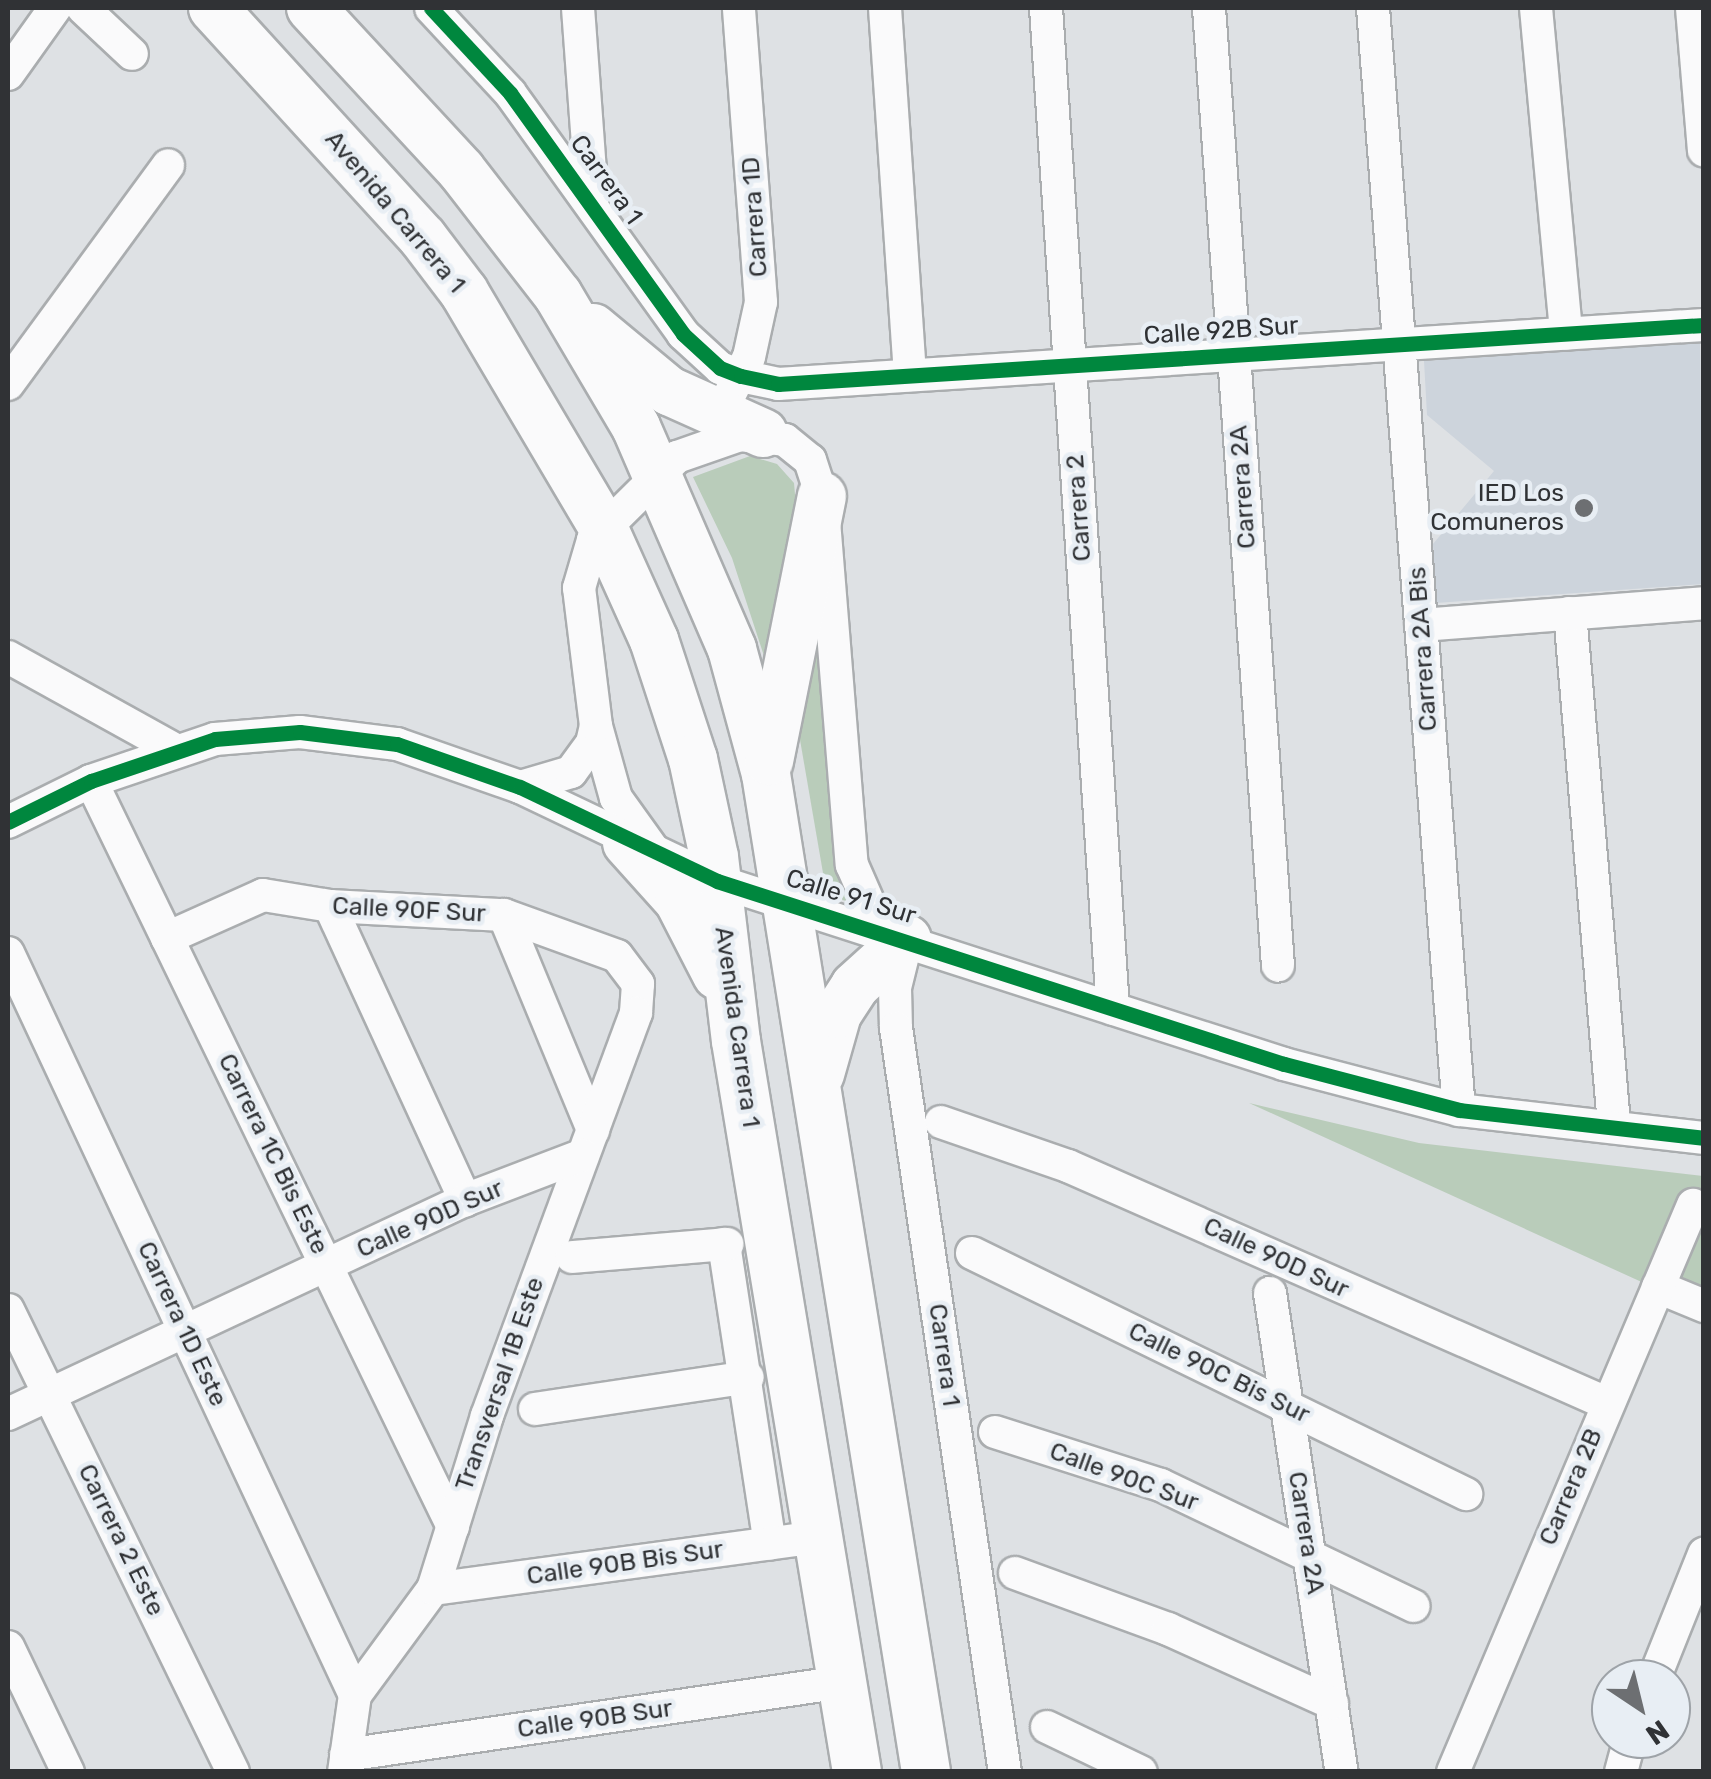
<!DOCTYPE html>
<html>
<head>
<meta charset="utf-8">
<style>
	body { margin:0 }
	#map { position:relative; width:1711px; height:1779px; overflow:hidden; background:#dee1e4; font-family:Rubik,sans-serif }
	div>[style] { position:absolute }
	.built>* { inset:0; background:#cdd4dc }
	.green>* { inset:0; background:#b9ccba }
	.roads { filter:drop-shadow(2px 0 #aaadaf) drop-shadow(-2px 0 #aaadaf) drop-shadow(0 2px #aaadaf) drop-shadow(0 -2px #aaadaf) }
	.minor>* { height:32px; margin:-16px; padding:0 16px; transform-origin:16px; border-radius:16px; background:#fafafb }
	.highway>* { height:48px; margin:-24px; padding:0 24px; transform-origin:24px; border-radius:24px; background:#fafafb }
	.cycleway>* { height:15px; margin:-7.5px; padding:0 7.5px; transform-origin:7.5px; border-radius:7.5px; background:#00873e }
	.dots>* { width:28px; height:28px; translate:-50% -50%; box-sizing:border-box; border:5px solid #e8eef4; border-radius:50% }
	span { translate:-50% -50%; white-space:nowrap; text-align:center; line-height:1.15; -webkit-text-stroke:9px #e8eef4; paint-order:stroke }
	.street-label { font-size:25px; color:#303235 }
	.poi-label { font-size:25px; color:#303235 }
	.right { translate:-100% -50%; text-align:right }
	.frame { position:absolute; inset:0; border:10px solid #303235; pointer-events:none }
	.north { position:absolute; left:1591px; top:1659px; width:100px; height:100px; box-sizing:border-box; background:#e8eef4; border:2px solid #9ea3a8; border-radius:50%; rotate:145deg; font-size:28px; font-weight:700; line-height:40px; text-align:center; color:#303235 }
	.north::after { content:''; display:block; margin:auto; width:35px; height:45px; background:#6d6f72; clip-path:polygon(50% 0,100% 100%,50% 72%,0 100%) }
</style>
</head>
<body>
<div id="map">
	<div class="built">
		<div style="clip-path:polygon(1700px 342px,1703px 584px,1436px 603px,1433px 544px,1494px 471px,1427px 415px,1424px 361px)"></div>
	</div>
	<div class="green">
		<div style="clip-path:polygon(750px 456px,777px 464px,794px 483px,797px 517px,766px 662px,732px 558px,693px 477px)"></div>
		<div style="clip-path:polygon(820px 575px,858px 904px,827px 896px,794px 705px)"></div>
		<div style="clip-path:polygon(1249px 1103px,1419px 1143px,1703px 1176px,1703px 1310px)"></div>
	</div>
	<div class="roads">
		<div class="minor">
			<div style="left:83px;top:8px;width:67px;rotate:43.2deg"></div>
			<div style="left:431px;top:8px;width:116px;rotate:47.1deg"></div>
			<div style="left:510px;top:93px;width:297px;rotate:54.3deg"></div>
			<div style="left:683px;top:334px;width:50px;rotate:42.6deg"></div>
			<div style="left:720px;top:368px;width:22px;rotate:21deg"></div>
			<div style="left:741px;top:376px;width:38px;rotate:12deg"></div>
			<div style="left:778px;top:384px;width:928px;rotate:-3.65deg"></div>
			<div style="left:578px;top:8px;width:193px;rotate:85.8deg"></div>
			<div style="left:885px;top:8px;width:368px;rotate:86.1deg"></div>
			<div style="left:1046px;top:8px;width:1003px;rotate:86.17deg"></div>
			<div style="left:1209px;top:8px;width:960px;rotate:85.88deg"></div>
			<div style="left:1373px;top:8px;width:1105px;rotate:85.54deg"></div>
			<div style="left:1536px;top:8px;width:327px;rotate:84.7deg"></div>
			<div style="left:1692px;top:8px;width:143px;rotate:85.2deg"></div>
			<div style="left:8px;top:74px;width:81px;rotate:-54.5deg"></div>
			<div style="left:8px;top:384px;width:271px;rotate:-53.8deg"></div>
			<div style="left:731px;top:392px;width:39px;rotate:-63deg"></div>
			<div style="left:749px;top:357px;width:56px;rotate:-77.7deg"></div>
			<div style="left:761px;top:302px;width:295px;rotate:-94.3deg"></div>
			<div style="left:1570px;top:613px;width:513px;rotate:85.08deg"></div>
			<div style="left:1421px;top:625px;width:284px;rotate:-4.4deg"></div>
			<div style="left:8px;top:657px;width:190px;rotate:29deg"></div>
			<div style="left:596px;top:726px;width:75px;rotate:74.5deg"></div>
			<div style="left:616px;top:798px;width:65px;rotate:54.4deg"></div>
			<div style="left:91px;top:781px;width:829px;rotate:64.11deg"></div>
			<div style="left:520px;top:787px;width:53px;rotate:-16.4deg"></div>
			<div style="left:571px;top:772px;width:36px;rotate:-54deg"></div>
			<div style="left:592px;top:743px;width:17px;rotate:-77deg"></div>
			<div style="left:596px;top:726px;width:139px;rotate:-97deg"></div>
			<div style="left:579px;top:588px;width:50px;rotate:-73.7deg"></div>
			<div style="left:593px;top:540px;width:118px;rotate:-44.7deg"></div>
			<div style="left:677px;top:457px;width:67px;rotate:-19.2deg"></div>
			<div style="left:740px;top:435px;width:45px;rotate:6.3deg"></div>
			<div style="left:785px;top:440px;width:32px;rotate:39deg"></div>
			<div style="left:810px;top:460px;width:38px;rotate:72deg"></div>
			<div style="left:822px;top:496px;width:370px;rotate:85.4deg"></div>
			<div style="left:852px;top:865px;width:45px;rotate:66.3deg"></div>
			<div style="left:870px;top:906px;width:40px;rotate:44deg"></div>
			<div style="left:8px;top:822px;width:93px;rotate:-26.3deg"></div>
			<div style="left:91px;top:781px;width:131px;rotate:-18.7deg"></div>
			<div style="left:215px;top:739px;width:85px;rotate:-4.7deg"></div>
			<div style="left:300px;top:732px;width:98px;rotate:7.1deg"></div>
			<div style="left:397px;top:744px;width:130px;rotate:19.3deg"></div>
			<div style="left:520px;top:787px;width:218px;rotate:25.5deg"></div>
			<div style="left:717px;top:881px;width:596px;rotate:17.89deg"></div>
			<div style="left:1284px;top:1064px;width:181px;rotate:14.7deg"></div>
			<div style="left:1459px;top:1110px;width:247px;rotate:6.5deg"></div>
			<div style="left:330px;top:906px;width:324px;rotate:65.3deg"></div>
			<div style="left:504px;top:915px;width:233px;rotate:67.5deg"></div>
			<div style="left:167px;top:938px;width:105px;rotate:-24.1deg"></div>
			<div style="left:263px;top:895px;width:68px;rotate:9.3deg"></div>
			<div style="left:330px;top:906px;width:174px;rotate:3deg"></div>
			<div style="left:504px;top:915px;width:120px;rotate:19.9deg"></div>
			<div style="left:617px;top:956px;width:35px;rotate:53deg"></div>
			<div style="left:638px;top:984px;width:29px;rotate:94deg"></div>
			<div style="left:636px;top:1013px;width:430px;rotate:110.3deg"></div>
			<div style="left:487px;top:1416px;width:181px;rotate:107.3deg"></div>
			<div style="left:433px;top:1589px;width:132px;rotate:126.3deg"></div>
			<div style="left:355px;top:1695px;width:78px;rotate:98.1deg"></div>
			<div style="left:907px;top:939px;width:50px;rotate:103.8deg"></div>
			<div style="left:895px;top:988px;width:40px;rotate:88.6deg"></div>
			<div style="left:896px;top:1028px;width:752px;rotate:81.67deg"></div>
			<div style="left:8px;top:953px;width:819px;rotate:64.94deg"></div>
			<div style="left:941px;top:1122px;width:134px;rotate:19.1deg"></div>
			<div style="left:1068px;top:1166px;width:588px;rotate:23.77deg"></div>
			<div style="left:724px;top:1244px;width:303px;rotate:81.3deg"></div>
			<div style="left:972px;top:1253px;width:550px;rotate:26.01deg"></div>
			<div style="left:572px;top:1257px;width:156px;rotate:-4.8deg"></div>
			<div style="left:1658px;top:1287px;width:50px;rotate:22.4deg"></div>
			<div style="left:1270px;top:1293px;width:484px;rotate:81.5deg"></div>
			<div style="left:8px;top:1310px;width:514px;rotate:64.03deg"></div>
			<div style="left:535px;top:1409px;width:215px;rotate:-8.5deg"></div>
			<div style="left:8px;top:1414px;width:505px;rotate:-25.09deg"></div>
			<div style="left:465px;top:1200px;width:126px;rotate:-20.9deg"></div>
			<div style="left:995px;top:1432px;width:174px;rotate:17.7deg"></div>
			<div style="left:1161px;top:1485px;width:280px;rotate:25.6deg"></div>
			<div style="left:1015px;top:1573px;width:163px;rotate:20.1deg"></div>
			<div style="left:1168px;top:1629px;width:180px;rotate:24.3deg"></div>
			<div style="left:433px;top:1589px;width:388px;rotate:-7.7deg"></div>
			<div style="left:8px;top:1647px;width:139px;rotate:64.4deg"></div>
			<div style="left:1654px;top:1679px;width:135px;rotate:-68.2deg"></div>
			<div style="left:1047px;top:1727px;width:104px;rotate:25.6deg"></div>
			<div style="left:346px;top:1755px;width:502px;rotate:-8.36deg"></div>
			<div style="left:1453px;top:1772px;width:616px;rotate:-67.06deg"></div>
			<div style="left:1621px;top:1772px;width:34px;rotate:-75deg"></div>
		</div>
		<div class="highway">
			<div style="left:213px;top:8px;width:311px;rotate:47.6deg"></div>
			<div style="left:423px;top:238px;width:68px;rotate:52.8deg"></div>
			<div style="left:464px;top:292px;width:273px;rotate:59.4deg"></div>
			<div style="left:603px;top:527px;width:124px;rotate:65.7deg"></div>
			<div style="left:654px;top:640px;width:125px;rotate:71.9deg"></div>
			<div style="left:693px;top:759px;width:100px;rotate:77.9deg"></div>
			<div style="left:714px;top:857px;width:185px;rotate:83.2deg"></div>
			<div style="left:736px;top:1041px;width:741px;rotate:80.6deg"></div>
			<div style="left:311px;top:8px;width:221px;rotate:47.2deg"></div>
			<div style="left:461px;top:170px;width:158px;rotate:52.2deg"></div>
			<div style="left:558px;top:295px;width:153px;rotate:59.4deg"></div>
			<div style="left:636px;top:427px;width:242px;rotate:66.6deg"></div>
			<div style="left:732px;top:649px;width:130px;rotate:74.8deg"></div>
			<div style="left:766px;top:774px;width:1011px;rotate:80.89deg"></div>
			<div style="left:593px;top:328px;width:99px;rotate:39.7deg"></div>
			<div style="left:669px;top:391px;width:103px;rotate:24.1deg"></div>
			<div style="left:769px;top:761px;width:270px;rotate:-78.7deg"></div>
			<div style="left:627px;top:843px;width:78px;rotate:48.1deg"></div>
			<div style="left:679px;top:901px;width:83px;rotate:62.8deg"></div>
			<div style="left:820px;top:1074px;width:62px;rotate:-74.2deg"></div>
			<div style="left:837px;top:1014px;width:33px;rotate:-57deg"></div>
			<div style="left:855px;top:986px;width:70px;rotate:-42.1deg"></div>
		</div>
	</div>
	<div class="cycleway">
		<div style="left:431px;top:8px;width:116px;rotate:47.1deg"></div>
		<div style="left:510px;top:93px;width:297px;rotate:54.3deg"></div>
		<div style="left:683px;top:334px;width:50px;rotate:42.6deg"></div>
		<div style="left:720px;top:368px;width:22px;rotate:21deg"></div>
		<div style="left:741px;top:376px;width:38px;rotate:12deg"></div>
		<div style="left:778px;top:384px;width:928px;rotate:-3.65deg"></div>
		<div style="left:8px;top:822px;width:93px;rotate:-26.3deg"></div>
		<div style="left:91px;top:781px;width:131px;rotate:-18.7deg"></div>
		<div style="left:215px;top:739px;width:85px;rotate:-4.7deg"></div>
		<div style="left:300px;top:732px;width:98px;rotate:7.1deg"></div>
		<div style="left:397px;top:744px;width:130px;rotate:19.3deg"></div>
		<div style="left:520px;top:787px;width:218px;rotate:25.5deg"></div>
		<div style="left:717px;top:881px;width:596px;rotate:17.89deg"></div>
		<div style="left:1284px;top:1064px;width:181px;rotate:14.7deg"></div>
		<div style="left:1459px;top:1110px;width:247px;rotate:6.5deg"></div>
	</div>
	<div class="dots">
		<div style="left:1584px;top:508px;background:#6d6f72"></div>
	</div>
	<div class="street-label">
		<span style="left:606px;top:180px;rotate:54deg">Carrera 1</span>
		<span style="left:395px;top:212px;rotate:50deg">Avenida Carrera 1</span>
		<span style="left:755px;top:217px;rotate:-94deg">Carrera 1D</span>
		<span style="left:1221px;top:331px;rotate:-4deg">Calle 92B Sur</span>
		<span style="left:1243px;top:487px;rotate:-94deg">Carrera 2A</span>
		<span style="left:1079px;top:508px;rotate:-94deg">Carrera 2</span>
		<span style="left:1423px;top:649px;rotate:-94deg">Carrera 2A Bis</span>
		<span style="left:851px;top:897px;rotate:17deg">Calle 91 Sur</span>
		<span style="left:409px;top:910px;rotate:3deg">Calle 90F Sur</span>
		<span style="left:737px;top:1027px;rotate:82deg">Avenida Carrera 1</span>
		<span style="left:273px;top:1154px;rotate:64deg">Carrera 1C Bis Este</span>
		<span style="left:430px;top:1219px;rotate:-24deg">Calle 90D Sur</span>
		<span style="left:1276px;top:1258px;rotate:25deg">Calle 90D Sur</span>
		<span style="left:182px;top:1324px;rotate:65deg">Carrera 1D Este</span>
		<span style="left:944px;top:1355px;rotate:82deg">Carrera 1</span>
		<span style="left:1219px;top:1373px;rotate:26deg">Calle 90C Bis Sur</span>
		<span style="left:500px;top:1384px;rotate:-71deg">Transversal 1B Este</span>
		<span style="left:1124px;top:1477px;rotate:20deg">Calle 90C Sur</span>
		<span style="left:1571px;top:1487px;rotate:-67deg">Carrera 2B</span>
		<span style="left:1306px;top:1533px;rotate:81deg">Carrera 2A</span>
		<span style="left:121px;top:1540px;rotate:64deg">Carrera 2 Este</span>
		<span style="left:625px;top:1563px;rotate:-8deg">Calle 90B Bis Sur</span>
		<span style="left:595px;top:1719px;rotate:-8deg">Calle 90B Sur</span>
	</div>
	<div class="poi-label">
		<span class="right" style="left:1564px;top:508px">IED Los<br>Comuneros</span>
	</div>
	<div class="frame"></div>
	<div class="north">N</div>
</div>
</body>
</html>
